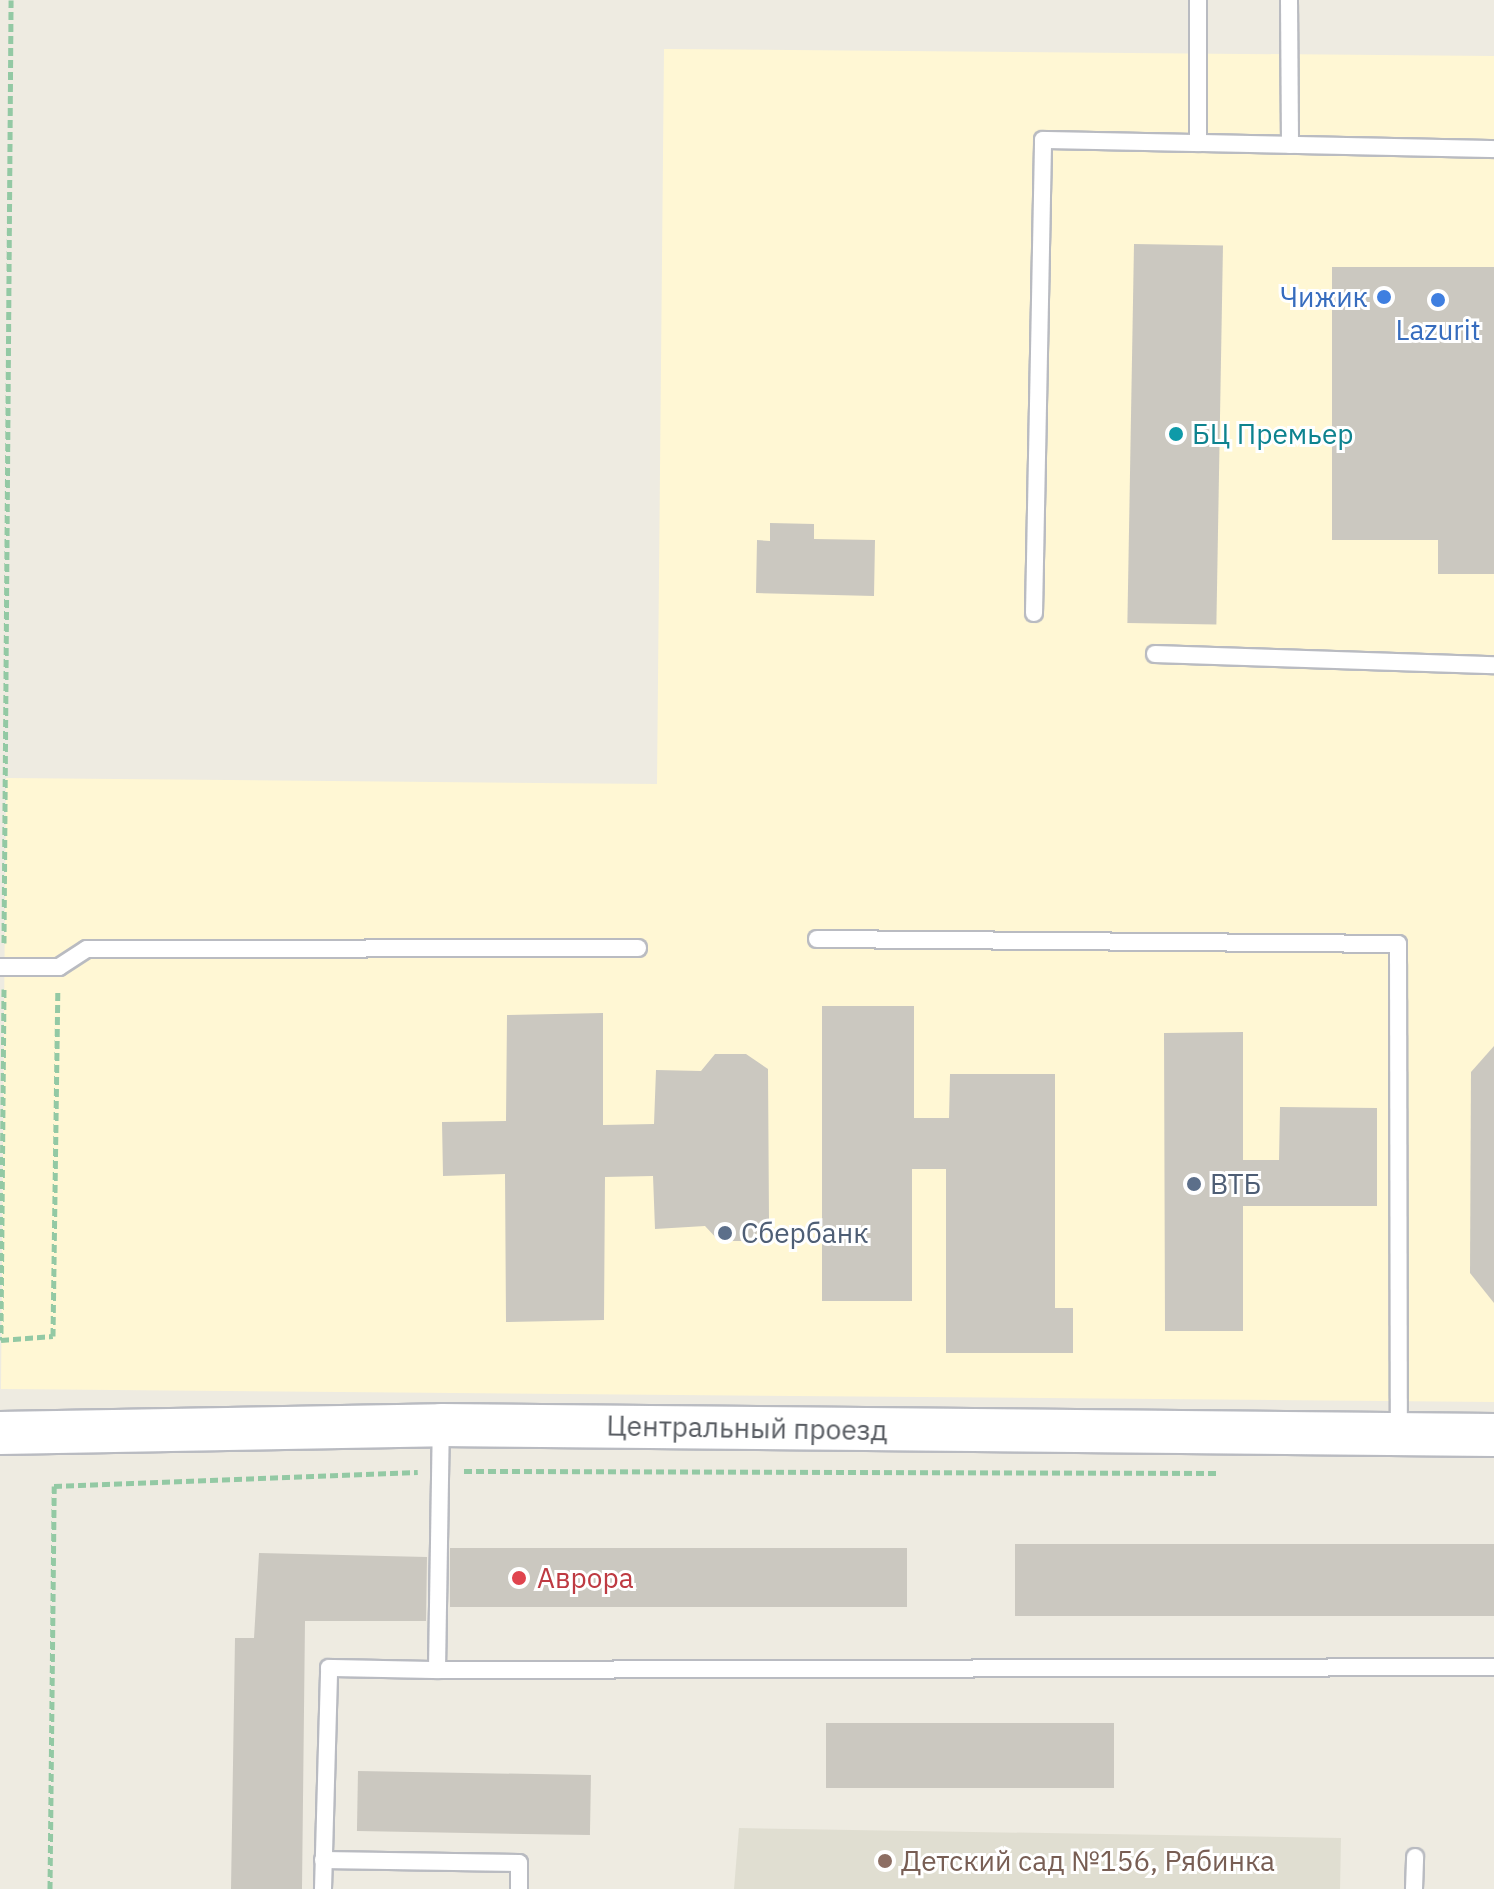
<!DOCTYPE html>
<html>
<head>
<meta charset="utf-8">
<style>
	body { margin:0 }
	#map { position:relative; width:1494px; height:1889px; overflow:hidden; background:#eeebe1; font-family:"IBM Plex Sans",sans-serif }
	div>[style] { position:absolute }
	.commercial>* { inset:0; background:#fff7d4 }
	.education>* { inset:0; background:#e0ded1 }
	.building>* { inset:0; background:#cbc8c0; transform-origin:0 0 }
	.path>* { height:5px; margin-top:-2.5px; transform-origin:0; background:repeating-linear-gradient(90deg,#93c9a4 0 8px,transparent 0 12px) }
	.roads { filter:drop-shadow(2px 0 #b9bbc1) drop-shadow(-2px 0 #b9bbc1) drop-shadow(0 2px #b9bbc1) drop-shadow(0 -2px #b9bbc1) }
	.lane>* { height:16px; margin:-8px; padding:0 8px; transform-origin:8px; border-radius:8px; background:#fff }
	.secondary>* { height:42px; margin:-21px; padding:0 21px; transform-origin:21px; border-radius:21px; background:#fff }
	.dots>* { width:22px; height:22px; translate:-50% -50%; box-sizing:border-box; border:4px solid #fff; border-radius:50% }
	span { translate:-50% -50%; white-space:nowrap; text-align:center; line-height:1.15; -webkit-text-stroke:6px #fff; paint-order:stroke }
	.shop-label { font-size:28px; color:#366cbe }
	.right { translate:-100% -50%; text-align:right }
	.culture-label { font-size:28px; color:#0d838f }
	.left { translate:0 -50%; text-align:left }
	.service-label { font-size:28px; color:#4e5e75 }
	.street-label { font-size:28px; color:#595d63 }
	.health-label { font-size:28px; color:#be3a42 }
	.education-label { font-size:28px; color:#785e54 }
</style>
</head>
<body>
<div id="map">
	<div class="commercial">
		<div style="clip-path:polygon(664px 49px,1494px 56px,1494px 1402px,1px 1389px,6px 778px,657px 784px)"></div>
	</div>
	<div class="education">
		<div style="clip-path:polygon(739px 1828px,1341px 1838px,1340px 1889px,734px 1889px)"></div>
	</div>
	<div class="building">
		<div style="left:1134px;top:244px;width:89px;height:379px;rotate:1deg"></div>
		<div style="clip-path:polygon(1332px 267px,1494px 267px,1494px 574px,1438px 574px,1438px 540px,1332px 540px)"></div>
		<div style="clip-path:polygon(770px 523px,814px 524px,814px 539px,875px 540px,874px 596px,756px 593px,757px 540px,770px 541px)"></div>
		<div style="clip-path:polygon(822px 1006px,914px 1006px,914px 1118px,949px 1118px,950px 1074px,1055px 1074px,1055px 1308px,1073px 1308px,1073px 1353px,946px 1353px,946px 1169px,912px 1169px,912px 1301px,822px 1301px)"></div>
		<div style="clip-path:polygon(603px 1013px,603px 1125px,654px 1124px,656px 1070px,701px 1071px,715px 1054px,746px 1054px,768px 1069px,769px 1220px,750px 1241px,719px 1241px,705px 1226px,655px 1229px,653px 1176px,605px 1177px,604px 1320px,506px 1322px,505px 1174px,443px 1176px,442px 1122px,506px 1121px,507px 1015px)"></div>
		<div style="clip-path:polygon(1243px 1032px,1243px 1160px,1279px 1160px,1280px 1107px,1377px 1108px,1377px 1206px,1243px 1206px,1243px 1331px,1165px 1331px,1164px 1033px)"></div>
		<div style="clip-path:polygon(1494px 1046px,1494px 1303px,1470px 1273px,1471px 1072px)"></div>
		<div style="left:1015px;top:1544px;width:479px;height:72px"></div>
		<div style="left:907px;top:1548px;width:59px;height:457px;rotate:90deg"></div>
		<div style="clip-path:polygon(259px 1553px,427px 1557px,426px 1621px,305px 1621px,302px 1889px,231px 1889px,235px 1638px,254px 1638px)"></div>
		<div style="left:826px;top:1723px;width:288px;height:65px"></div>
		<div style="left:358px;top:1771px;width:233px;height:60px;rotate:1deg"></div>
	</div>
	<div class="path">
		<div style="left:4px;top:943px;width:943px;rotate:-89.57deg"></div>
		<div style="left:4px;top:989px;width:351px;rotate:90.5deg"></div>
		<div style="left:1px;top:1340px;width:52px;rotate:-4.4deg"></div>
		<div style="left:53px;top:1336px;width:345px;rotate:-89.2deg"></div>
		<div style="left:464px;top:1471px;width:754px;rotate:0.15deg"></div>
		<div style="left:50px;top:1889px;width:403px;rotate:-89.4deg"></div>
		<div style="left:54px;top:1486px;width:364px;rotate:-2.2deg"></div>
	</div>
	<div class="roads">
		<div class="lane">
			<div style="left:1289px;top:0;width:145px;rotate:89.6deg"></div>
			<div style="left:1198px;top:143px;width:296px;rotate:1.2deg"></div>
			<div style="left:1034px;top:613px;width:473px;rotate:-88.9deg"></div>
			<div style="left:1043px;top:140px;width:155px;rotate:1.1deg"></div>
			<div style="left:1198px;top:143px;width:143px;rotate:-90deg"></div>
			<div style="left:1155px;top:654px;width:339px;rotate:1.9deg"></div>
			<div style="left:817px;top:939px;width:581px;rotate:0.49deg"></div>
			<div style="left:1398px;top:944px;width:488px;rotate:89.9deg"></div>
			<div style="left:0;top:967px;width:59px"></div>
			<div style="left:59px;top:967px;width:33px;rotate:-33deg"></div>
			<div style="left:87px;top:949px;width:551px;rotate:-0.1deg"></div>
			<div style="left:437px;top:1670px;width:1057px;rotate:-0.16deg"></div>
			<div style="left:323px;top:1860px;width:196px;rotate:0.9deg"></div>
			<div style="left:519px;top:1863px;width:26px;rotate:90deg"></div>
			<div style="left:323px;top:1889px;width:221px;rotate:-88.4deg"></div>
			<div style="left:329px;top:1668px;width:108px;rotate:1.1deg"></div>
			<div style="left:437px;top:1670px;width:245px;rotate:-89.1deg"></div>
			<div style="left:1414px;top:1889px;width:32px;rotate:-88deg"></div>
		</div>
		<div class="secondary">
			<div style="left:0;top:1433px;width:441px;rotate:-1deg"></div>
			<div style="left:441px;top:1425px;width:1053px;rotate:0.54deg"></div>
		</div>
	</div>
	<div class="dots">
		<div style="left:1384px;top:297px;background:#3f7fe0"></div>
		<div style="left:1438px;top:300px;background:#3f7fe0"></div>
		<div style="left:1176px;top:434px;background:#0f9aa8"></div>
		<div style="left:1194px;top:1184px;background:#5c6f8a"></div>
		<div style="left:725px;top:1233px;background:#5c6f8a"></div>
		<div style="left:519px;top:1578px;background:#e0444e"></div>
		<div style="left:885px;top:1861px;background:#8d6e63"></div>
	</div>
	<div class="shop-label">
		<span class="right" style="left:1368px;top:297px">Чижик</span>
		<span style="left:1438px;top:330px">Lazurit</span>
	</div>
	<div class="culture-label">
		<span class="left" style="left:1192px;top:434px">БЦ Премьер</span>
	</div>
	<div class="service-label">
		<span class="left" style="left:1210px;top:1184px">ВТБ</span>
		<span class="left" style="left:741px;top:1233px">Сбербанк</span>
	</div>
	<div class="street-label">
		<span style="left:747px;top:1428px;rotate:1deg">Центральный проезд</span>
	</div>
	<div class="health-label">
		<span class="left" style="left:537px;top:1578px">Аврора</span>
	</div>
	<div class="education-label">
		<span class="left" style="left:901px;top:1861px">Детский сад №156, Рябинка</span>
	</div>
</div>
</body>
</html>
